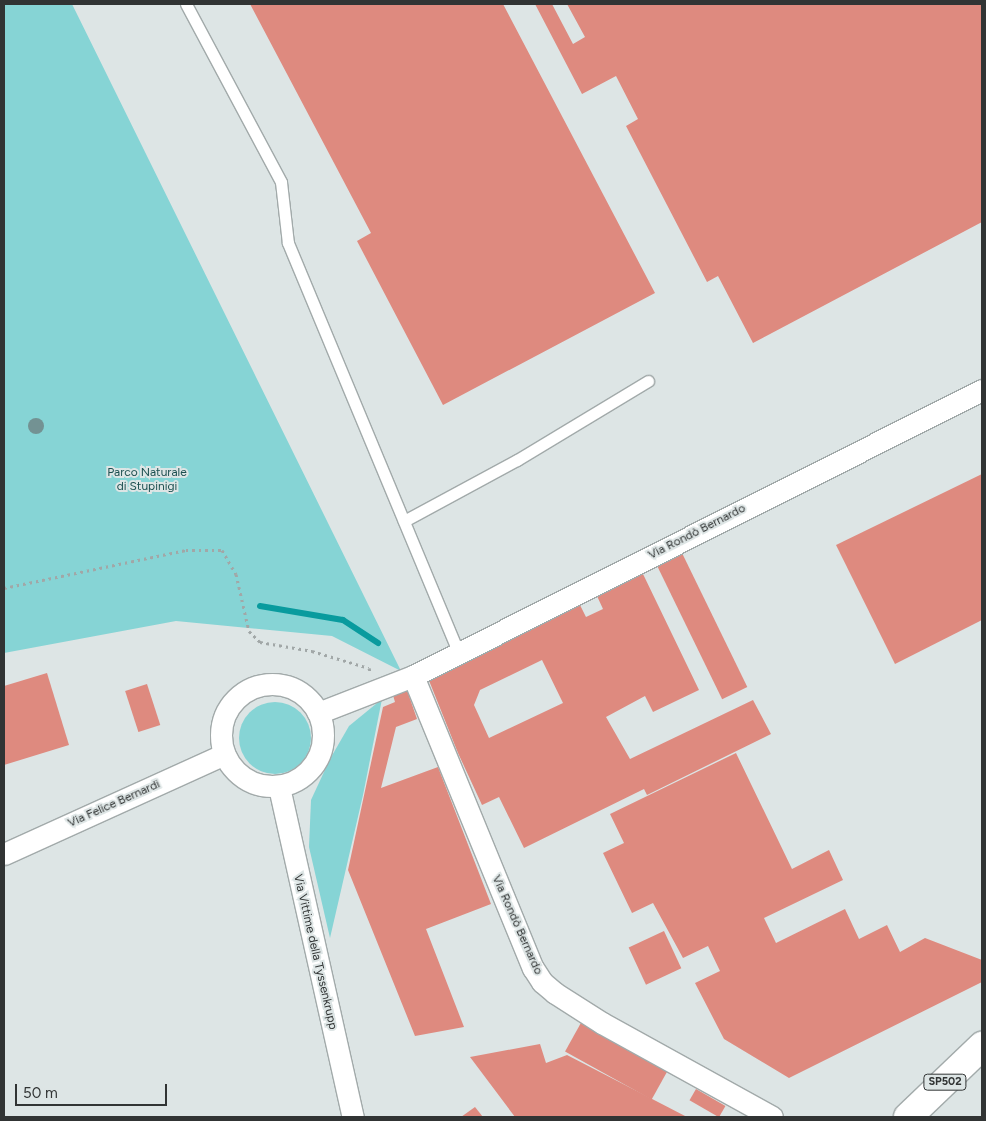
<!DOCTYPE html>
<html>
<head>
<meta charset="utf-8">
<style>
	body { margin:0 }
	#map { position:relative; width:986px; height:1121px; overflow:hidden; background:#dde5e5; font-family:Figtree,sans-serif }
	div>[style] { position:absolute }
	.green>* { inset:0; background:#86d4d5 }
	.round { border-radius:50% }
	.stream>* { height:6px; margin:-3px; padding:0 3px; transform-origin:3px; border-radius:3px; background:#099b9e }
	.building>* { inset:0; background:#de8a7f; transform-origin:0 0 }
	.path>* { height:3px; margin-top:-1.5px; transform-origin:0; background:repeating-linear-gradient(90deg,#a1a7a7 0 2.5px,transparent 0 6.5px) }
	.roads { filter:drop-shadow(1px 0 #a2aaaa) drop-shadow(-1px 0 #a2aaaa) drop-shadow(0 1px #a2aaaa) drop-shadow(0 -1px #a2aaaa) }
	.lane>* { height:11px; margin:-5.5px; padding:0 5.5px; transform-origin:5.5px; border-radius:5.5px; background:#fff }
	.street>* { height:21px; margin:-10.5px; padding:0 10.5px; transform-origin:10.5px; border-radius:10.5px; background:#fff }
	.street>.ring { margin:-10.5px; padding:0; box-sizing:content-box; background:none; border:21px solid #fff; border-radius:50% }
	.primary>* { height:28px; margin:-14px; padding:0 14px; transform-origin:14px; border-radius:14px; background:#fff }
	.trees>* { width:16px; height:16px; margin:-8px; border-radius:50%; background:#739293 }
	span { translate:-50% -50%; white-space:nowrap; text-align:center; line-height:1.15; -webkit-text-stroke:4px #dde5e5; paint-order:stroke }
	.shield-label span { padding:1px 4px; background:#dde5e5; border:1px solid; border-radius:4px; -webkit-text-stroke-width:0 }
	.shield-label { font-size:11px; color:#313434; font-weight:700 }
	.park-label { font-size:12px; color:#1c4f50 }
	.street-label { font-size:12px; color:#313434 }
	.frame { position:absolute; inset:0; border:5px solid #313434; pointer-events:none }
	.scale { position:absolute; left:15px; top:1084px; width:152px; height:22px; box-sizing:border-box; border:2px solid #313434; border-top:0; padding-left:6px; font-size:15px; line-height:18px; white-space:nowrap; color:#313434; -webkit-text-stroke:4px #dde5e5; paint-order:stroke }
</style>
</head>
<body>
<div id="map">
	<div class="green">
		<div style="clip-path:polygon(4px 4px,72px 4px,401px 671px,332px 636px,176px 621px,4px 653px)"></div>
		<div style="clip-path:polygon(382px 699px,363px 795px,330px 938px,309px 847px,311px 800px,330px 759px,349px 726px)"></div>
		<div class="round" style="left:239px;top:702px;width:72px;height:72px"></div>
	</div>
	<div class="stream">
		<div style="left:260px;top:606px;width:84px;rotate:9.6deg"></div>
		<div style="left:343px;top:620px;width:42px;rotate:33.3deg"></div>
	</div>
	<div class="building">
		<div style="clip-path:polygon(250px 4px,503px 4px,655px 293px,443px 405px,357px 241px,371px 233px)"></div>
		<div style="clip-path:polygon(535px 4px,552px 4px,573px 44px,585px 37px,567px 4px,982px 4px,982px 222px,753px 343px,718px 276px,707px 282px,626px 126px,638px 119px,616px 76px,582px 94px)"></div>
		<div style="clip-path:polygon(982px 474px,982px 620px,895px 664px,836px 545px)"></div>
		<div style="left:682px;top:553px;width:149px;height:28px;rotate:64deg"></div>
		<div style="clip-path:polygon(evenodd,643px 574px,699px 690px,653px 712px,645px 696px,606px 717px,630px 759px,753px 700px,771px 734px,647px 795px,644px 789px,524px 848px,499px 797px,482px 805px,458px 753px,428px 678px,579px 603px,586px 617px,603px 609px,597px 596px,643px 574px,542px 660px,563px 703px,489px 738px,474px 705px,480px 690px,542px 660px)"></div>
		<div style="clip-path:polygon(47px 673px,69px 745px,4px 765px,4px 686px)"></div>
		<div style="left:147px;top:684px;width:43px;height:23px;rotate:72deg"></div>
		<div style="clip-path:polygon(406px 687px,417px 719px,396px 727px,381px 788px,438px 767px,491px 904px,426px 929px,464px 1027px,415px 1036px,348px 870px,383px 707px,395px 702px,392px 692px)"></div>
		<div style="clip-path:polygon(736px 753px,792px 869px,829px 850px,843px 880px,764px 918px,776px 943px,845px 909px,859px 939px,887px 925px,900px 952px,925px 938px,982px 960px,982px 982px,789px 1078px,724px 1039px,695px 983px,720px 971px,708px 946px,683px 958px,653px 903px,632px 913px,603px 853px,624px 843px,610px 814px)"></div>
		<div style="left:664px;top:931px;width:41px;height:39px;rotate:65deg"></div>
		<div style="left:582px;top:1021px;width:99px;height:35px;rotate:29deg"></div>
		<div style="clip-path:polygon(540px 1044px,546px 1063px,567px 1055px,687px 1117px,515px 1117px,470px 1057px)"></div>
		<div style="left:696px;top:1089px;width:34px;height:13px;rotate:30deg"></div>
		<div style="clip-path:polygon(475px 1107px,483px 1117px,461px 1117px)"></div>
	</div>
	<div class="path">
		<div style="left:4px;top:588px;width:186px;rotate:-11.8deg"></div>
		<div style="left:186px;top:550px;width:36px"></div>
		<div style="left:222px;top:550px;width:28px;rotate:60deg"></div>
		<div style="left:236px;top:574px;width:58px;rotate:77.2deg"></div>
		<div style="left:249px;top:631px;width:16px;rotate:45deg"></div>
		<div style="left:260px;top:642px;width:53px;rotate:9.8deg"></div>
		<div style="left:312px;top:651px;width:59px;rotate:16.6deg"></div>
		<div style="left:369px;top:668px;width:3px;rotate:72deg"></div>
	</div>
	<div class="roads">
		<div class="lane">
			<div style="left:186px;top:4px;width:202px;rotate:61.9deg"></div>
			<div style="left:281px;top:182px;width:61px;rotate:83.5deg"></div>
			<div style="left:288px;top:243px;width:442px;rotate:67.4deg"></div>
			<div style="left:404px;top:521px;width:128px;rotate:-28.4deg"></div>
			<div style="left:517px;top:460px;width:153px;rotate:-31.1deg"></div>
		</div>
		<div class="street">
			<div style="left:413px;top:676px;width:316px;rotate:67.7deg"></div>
			<div style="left:533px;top:968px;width:17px;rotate:57deg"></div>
			<div style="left:542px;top:982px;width:17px;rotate:40deg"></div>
			<div style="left:555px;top:993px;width:56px;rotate:32.6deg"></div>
			<div style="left:602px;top:1023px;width:194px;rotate:28.9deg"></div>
			<div class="ring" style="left:221px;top:684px;width:81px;height:81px"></div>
			<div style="left:318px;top:713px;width:102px;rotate:-21.3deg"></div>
			<div style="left:413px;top:676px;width:637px;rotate:-26.69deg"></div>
			<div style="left:279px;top:787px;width:338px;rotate:77.4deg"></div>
			<div style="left:4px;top:854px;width:242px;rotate:-24.4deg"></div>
		</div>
		<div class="primary">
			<div style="left:908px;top:1117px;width:103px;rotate:-43.8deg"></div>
		</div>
	</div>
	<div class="trees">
		<div style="left:36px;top:426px"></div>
	</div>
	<div class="shield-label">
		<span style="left:945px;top:1082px">SP502</span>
	</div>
	<div class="park-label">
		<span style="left:147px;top:480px">Parco Naturale<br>di Stupinigi</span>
	</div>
	<div class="street-label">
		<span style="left:697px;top:532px;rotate:-27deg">Via Rondò Bernardo</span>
		<span style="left:114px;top:804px;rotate:-24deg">Via Felice Bernardi</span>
		<span style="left:517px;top:925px;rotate:66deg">Via Rondò Bernardo</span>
		<span style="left:315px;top:952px;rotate:77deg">Via Vittime della Tyssenkrupp</span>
	</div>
	<div class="frame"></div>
	<div class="scale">50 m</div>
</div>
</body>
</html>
